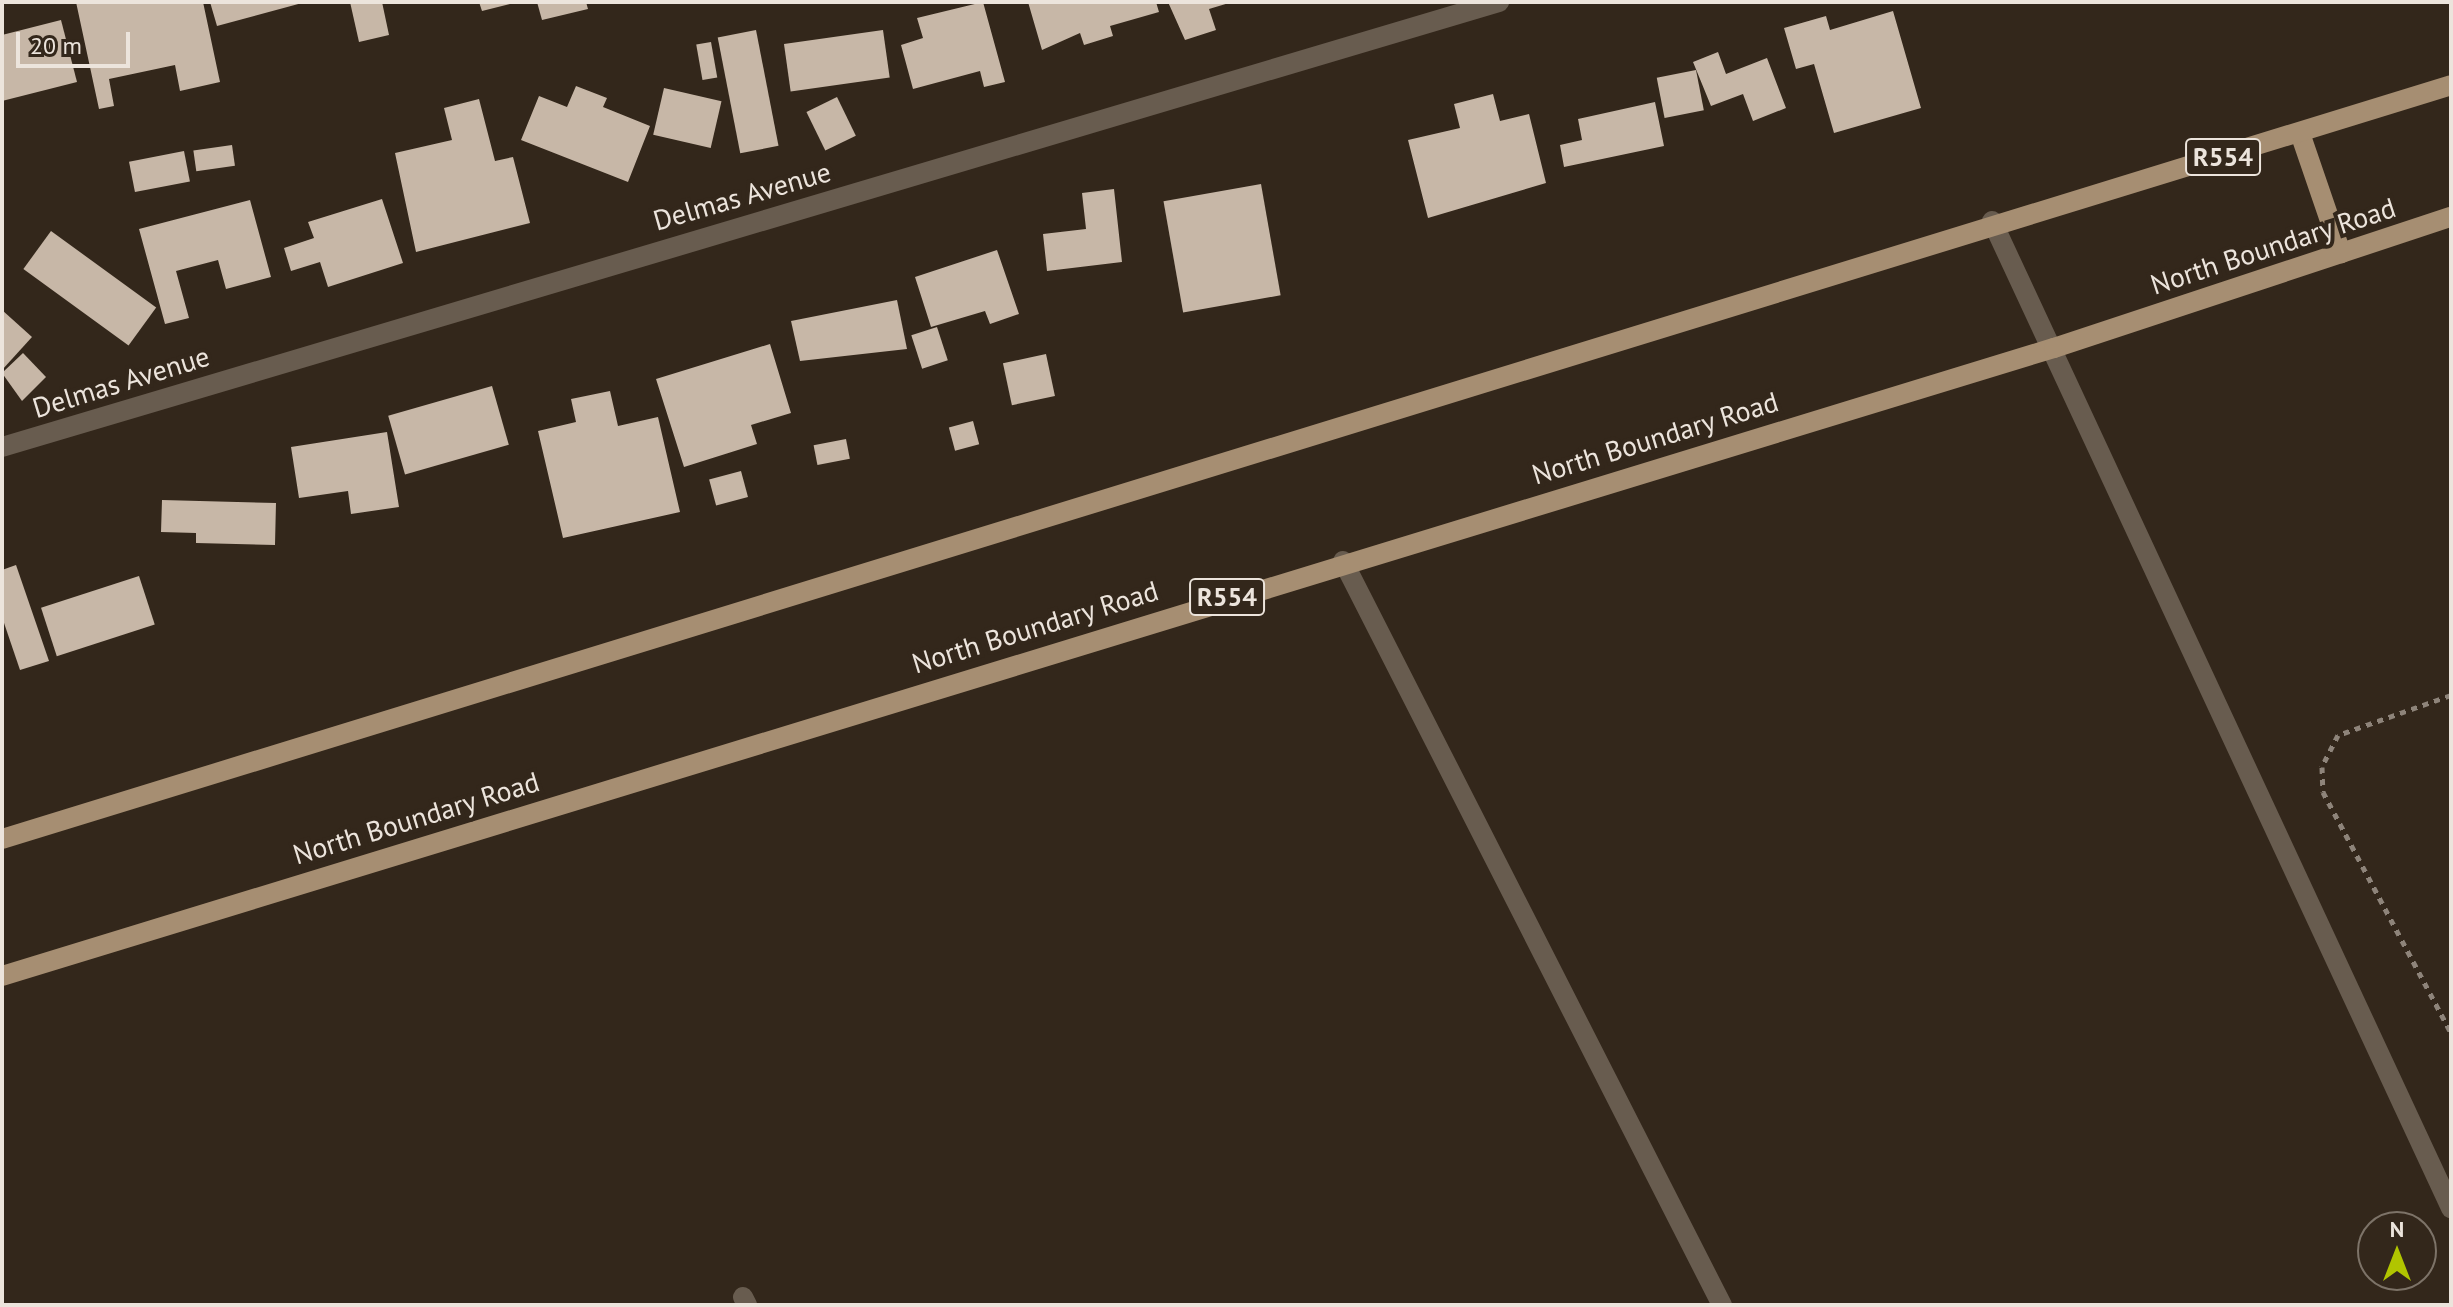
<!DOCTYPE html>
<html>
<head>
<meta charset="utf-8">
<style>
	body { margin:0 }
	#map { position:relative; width:2453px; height:1307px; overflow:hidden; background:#33271b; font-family:"PT Sans",sans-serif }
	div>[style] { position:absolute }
	.building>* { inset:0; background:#c7b7a7; transform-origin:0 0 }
	.path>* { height:5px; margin-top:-2.5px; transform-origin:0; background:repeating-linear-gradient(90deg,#8e847a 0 6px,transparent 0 12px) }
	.service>* { height:20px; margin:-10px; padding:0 10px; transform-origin:10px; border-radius:10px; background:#685c4f }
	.minor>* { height:20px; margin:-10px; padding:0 10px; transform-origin:10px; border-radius:10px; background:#685c4f }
	.primary>* { height:20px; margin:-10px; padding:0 10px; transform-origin:10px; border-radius:10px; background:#a68e72 }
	span { translate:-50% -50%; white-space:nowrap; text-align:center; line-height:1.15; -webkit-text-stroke:8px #33271b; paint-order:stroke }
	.shield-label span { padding:2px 6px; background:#33271b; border:2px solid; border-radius:6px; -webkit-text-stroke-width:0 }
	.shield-label { font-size:26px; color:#ece4dc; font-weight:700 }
	.street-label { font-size:28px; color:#ece4dc }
	.frame { position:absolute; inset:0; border:4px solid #ece4dc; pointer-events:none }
	.north { position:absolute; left:2357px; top:1211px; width:80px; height:80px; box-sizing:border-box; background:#33271b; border:2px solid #7d7368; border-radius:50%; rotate:0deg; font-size:22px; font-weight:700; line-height:32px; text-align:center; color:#ece4dc }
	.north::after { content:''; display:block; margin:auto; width:28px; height:36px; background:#b1c500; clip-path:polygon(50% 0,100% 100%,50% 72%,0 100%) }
	.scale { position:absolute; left:16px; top:32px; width:114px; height:36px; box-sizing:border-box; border:4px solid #ece4dc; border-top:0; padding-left:10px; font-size:24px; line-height:28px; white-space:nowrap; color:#ece4dc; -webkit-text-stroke:6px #33271b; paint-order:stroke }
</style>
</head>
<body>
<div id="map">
	<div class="building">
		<div style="clip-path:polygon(76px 2px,203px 2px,220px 82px,180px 91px,175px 65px,109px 79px,114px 106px,99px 109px)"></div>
		<div style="clip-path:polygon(210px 2px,301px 2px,302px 3px,217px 26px)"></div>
		<div style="clip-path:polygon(350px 2px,382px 2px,389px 35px,359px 42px)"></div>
		<div style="clip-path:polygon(479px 2px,514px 2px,514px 3px,482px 11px)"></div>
		<div style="clip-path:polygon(537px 2px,586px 2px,588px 9px,542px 20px)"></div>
		<div style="clip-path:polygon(983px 2px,1005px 82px,984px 87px,980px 71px,913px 89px,901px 45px,923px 38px,917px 18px)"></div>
		<div style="clip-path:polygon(1028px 2px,1156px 2px,1159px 12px,1110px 26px,1113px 36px,1084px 45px,1080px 33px,1042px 50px)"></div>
		<div style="clip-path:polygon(1168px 2px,1229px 2px,1229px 3px,1209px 9px,1216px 30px,1185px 40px)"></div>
		<div style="clip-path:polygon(1893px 11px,1921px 108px,1834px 133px,1814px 64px,1796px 69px,1784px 28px,1826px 16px,1830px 30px)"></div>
		<div style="clip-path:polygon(61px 20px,77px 82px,2px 101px,2px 35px)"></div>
		<div style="left:756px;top:30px;width:118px;height:39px;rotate:79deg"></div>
		<div style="left:883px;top:30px;width:48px;height:100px;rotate:82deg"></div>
		<div style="left:711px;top:42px;width:36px;height:15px;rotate:80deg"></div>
		<div style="clip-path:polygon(1718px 52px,1726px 74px,1767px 58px,1786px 108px,1753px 121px,1743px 94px,1711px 106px,1693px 62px)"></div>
		<div style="left:1696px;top:70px;width:41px;height:40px;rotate:79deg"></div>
		<div style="clip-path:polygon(576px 86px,607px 98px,603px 107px,650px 126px,628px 182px,521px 140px,539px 96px,567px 107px)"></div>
		<div style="left:664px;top:88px;width:59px;height:48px;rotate:13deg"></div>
		<div style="clip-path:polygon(1493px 94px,1500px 121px,1529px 114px,1546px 183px,1428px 218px,1408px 140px,1460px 128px,1454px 104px)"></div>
		<div style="left:837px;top:97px;width:43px;height:34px;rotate:64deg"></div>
		<div style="clip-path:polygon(479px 99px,495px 161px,513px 157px,530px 223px,416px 252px,395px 153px,452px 140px,444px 108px)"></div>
		<div style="clip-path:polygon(1655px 102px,1664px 146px,1564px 167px,1560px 145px,1582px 140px,1578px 119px)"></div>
		<div style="left:232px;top:145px;width:21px;height:39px;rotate:82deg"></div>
		<div style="left:184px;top:151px;width:31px;height:56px;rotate:79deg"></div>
		<div style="left:1261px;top:184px;width:113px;height:99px;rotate:80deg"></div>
		<div style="clip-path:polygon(1114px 189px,1122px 262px,1047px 271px,1043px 234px,1086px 229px,1082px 193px)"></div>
		<div style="clip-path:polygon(382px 199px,403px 263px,328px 287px,320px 262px,291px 271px,284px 248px,314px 238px,308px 222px)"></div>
		<div style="clip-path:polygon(250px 200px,271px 277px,226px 289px,218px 260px,176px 271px,189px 318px,165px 324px,139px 229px)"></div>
		<div style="left:51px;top:231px;width:130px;height:47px;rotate:36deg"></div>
		<div style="clip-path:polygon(997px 250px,1019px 314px,990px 324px,985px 311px,931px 327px,915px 277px)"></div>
		<div style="clip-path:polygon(897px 300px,907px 349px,800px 361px,791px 321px)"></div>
		<div style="clip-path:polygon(2px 310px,32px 337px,2px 370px)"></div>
		<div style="left:937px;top:327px;width:35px;height:27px;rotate:72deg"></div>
		<div style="clip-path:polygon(770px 344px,791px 413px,751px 425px,757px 444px,684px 467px,656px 379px)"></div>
		<div style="clip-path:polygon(23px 353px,46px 377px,22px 401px,2px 373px)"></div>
		<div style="left:1046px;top:354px;width:43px;height:44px;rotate:78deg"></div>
		<div style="left:492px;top:386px;width:61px;height:108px;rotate:74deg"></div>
		<div style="clip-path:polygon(610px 391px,618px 426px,658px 417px,680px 512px,563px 538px,538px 431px,576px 422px,571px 399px)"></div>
		<div style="left:973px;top:421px;width:24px;height:25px;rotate:75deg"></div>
		<div style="clip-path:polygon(387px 432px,399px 507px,351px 514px,348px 491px,299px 498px,291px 447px)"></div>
		<div style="left:846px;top:439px;width:20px;height:33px;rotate:79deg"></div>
		<div style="left:741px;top:471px;width:27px;height:33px;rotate:75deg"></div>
		<div style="clip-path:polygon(162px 500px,276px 503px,275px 545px,196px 543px,196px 533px,161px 532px)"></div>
		<div style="clip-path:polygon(16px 565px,49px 661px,20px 670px,2px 617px,2px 570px)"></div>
		<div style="left:139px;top:576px;width:51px;height:103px;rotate:72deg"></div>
	</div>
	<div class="path">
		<div style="left:2451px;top:695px;width:120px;rotate:160.5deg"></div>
		<div style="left:2338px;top:735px;width:36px;rotate:117deg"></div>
		<div style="left:2322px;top:767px;width:25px;rotate:88deg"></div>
		<div style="left:2323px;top:792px;width:273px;rotate:62deg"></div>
	</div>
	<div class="service">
		<div style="left:1992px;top:221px;width:1089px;rotate:65.06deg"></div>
		<div style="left:1343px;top:561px;width:835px;rotate:63.01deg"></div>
	</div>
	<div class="minor">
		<div style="left:2px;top:447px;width:1562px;rotate:-16.56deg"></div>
		<div style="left:743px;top:1297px;width:9px;rotate:63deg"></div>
	</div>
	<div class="primary">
		<div style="left:2301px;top:136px;width:124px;rotate:71.1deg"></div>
		<div style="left:2px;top:839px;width:2562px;rotate:-17.11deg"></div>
		<div style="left:2px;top:976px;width:2146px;rotate:-17.02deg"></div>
		<div style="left:2054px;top:348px;width:418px;rotate:-18.3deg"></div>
	</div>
	<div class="shield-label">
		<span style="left:2223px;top:157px">R554</span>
		<span style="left:1227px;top:597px">R554</span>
	</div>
	<div class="street-label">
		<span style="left:742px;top:196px;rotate:-16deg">Delmas Avenue</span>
		<span style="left:2273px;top:246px;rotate:-18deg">North Boundary Road</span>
		<span style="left:121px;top:382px;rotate:-17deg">Delmas Avenue</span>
		<span style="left:1655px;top:438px;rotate:-17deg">North Boundary Road</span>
		<span style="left:1035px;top:627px;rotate:-17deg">North Boundary Road</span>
		<span style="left:416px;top:818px;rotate:-17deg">North Boundary Road</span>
	</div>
	<div class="frame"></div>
	<div class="north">N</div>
	<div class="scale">20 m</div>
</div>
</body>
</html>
